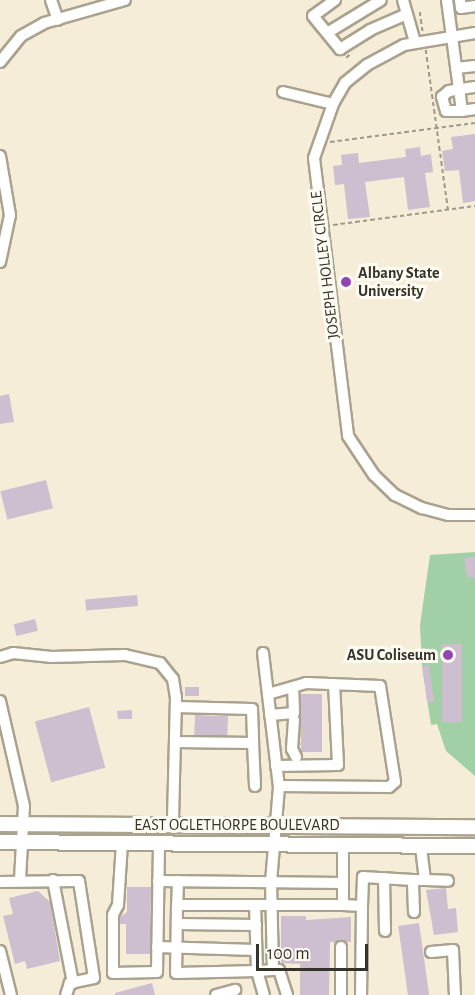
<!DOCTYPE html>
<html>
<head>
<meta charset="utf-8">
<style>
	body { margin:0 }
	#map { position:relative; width:475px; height:995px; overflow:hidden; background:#f5edd7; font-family:"Alegreya Sans",sans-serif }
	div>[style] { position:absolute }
	.green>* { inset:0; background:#a1cfa6 }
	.building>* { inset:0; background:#cdbed0; transform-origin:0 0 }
	.minor-tunnel>* { height:10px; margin-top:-5px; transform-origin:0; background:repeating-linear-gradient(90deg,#cfc8b4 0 10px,transparent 0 15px) }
	.path>* { height:1.5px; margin-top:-0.75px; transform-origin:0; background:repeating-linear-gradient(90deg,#9f9989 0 4.5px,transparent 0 7.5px) }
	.roads { filter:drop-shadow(2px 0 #a9a28e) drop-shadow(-2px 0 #a9a28e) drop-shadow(0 2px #a9a28e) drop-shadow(0 -2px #a9a28e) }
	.minor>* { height:10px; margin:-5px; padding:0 5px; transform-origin:5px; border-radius:5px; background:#fff }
	.major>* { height:14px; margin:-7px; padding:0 7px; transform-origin:7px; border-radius:7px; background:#fff }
	.dots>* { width:16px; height:16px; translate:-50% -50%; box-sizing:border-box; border:3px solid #fefbf2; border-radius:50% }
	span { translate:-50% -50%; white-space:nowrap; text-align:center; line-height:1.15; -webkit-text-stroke:6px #fefbf2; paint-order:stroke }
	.street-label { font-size:16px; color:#36332a }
	.poi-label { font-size:16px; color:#36332a; font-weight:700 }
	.left { translate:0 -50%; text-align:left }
	.right { translate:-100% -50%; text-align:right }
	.scale { position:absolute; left:256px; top:944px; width:112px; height:27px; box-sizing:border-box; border:3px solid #36332a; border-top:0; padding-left:8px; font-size:18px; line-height:21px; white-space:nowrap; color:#36332a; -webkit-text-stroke:4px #fefbf2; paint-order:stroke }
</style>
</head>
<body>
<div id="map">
	<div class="green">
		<div style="clip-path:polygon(475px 552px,475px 776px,446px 751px,437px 724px,431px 725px,422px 666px,420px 625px,430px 555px)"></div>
	</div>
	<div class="building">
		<div style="clip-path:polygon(475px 134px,475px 201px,463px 203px,459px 170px,445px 171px,442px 151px,453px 149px,451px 137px)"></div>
		<div style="clip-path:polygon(420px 147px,421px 156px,431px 154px,433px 172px,425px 173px,430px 207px,408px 210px,404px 177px,365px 182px,370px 217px,348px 219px,344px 184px,335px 185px,333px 166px,342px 165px,341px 155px,358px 153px,359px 163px,406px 157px,405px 149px)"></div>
		<div style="clip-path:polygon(9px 394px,14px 422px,0 424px,0 396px)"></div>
		<div style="left:46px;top:480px;width:29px;height:47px;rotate:76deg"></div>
		<div style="clip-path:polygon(475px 556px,475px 577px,467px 578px,464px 558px)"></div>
		<div style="left:137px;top:595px;width:11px;height:52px;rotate:85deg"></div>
		<div style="left:35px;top:619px;width:12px;height:22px;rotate:76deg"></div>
		<div style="left:442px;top:644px;width:20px;height:78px"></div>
		<div style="left:429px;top:665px;width:37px;height:7px;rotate:82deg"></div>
		<div style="left:185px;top:687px;width:14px;height:9px"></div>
		<div style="left:301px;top:694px;width:21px;height:58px"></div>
		<div style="left:89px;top:707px;width:63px;height:56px;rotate:75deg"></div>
		<div style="clip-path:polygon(132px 710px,132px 719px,118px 719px,117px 711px)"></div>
		<div style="left:195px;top:715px;width:33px;height:20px;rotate:2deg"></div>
		<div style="clip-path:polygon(127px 887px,151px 887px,150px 954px,126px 954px,126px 924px,120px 924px,120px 917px,127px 912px)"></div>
		<div style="clip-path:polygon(446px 888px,448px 909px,456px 908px,458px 932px,434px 935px,426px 890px)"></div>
		<div style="clip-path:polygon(38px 891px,50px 902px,60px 961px,27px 969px,25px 961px,15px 964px,3px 916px,13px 914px,9px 898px)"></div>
		<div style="clip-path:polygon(281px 916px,306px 916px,306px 920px,351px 917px,351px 942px,330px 942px,329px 995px,300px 995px,300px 964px,281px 963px)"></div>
		<div style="left:419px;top:923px;width:73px;height:21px;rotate:82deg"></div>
		<div style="clip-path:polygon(152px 983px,155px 995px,115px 995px,115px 993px)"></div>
	</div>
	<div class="minor-tunnel">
		<div style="left:298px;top:728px;width:17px;rotate:87deg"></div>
	</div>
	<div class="path">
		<div style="left:420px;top:12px;width:21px;rotate:82deg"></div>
		<div style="left:426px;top:50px;width:161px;rotate:82.1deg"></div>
		<div style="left:346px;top:58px;width:7px;rotate:-45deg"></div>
		<div style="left:330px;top:142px;width:146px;rotate:-7.5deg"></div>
		<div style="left:333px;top:225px;width:143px;rotate:-7.6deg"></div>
	</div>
	<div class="roads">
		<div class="minor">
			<div style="left:51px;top:0;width:21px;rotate:71deg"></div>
			<div style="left:335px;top:0;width:27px;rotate:144deg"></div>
			<div style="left:313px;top:16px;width:43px;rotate:50.7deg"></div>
			<div style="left:340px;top:49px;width:36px;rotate:-32deg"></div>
			<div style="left:370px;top:30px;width:40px;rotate:-23.4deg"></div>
			<div style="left:403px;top:0;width:44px;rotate:74.1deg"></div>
			<div style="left:447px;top:0;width:112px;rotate:82.3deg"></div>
			<div style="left:462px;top:111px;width:13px;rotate:-9deg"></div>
			<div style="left:460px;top:0;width:8px;rotate:83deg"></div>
			<div style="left:461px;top:8px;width:14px;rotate:-8deg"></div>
			<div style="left:327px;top:33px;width:63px;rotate:-31.4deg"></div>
			<div style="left:475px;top:33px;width:72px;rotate:170.4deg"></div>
			<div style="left:404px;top:45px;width:42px;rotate:151.6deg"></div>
			<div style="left:367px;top:65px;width:28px;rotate:141deg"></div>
			<div style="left:345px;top:83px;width:24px;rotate:120deg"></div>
			<div style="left:333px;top:104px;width:57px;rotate:109.4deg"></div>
			<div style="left:314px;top:158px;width:280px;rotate:83deg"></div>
			<div style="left:348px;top:436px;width:47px;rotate:56.3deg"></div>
			<div style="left:374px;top:475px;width:29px;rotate:44deg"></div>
			<div style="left:395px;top:495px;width:30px;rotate:26deg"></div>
			<div style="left:422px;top:508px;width:27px;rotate:15deg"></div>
			<div style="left:448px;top:515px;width:27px"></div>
			<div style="left:0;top:62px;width:33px;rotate:-51deg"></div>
			<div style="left:21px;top:36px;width:26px;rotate:-29deg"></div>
			<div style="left:44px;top:23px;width:84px;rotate:-15.9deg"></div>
			<div style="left:456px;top:68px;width:19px;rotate:-6deg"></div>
			<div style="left:283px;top:92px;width:51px;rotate:13.5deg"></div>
			<div style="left:462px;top:111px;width:16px;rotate:180deg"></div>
			<div style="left:446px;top:111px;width:15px;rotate:-106deg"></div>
			<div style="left:442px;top:97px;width:9px;rotate:-41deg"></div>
			<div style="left:449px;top:91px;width:26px;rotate:-9deg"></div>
			<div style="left:0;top:156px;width:60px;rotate:80.4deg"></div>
			<div style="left:10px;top:215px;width:48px;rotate:102deg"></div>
			<div style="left:263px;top:653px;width:135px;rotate:83.2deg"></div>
			<div style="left:279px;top:787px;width:95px;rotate:94.8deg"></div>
			<div style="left:271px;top:882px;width:88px;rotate:88.7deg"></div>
			<div style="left:273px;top:970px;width:16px;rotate:176deg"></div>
			<div style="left:257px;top:971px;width:25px;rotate:74deg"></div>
			<div style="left:0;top:657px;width:14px;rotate:-17deg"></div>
			<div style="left:13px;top:653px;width:39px;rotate:6deg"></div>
			<div style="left:52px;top:657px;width:73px;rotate:-1.6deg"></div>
			<div style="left:125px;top:655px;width:36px;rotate:13deg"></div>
			<div style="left:160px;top:663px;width:21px;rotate:51deg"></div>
			<div style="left:173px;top:679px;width:18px;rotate:81deg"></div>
			<div style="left:176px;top:697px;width:127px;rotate:91.4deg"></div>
			<div style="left:268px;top:694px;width:40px;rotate:-16deg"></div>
			<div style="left:306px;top:683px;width:74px;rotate:2.3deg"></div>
			<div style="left:380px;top:686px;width:97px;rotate:81.1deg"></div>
			<div style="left:395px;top:782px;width:8px;rotate:140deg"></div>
			<div style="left:389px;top:787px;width:110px;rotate:-179.5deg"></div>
			<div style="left:0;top:701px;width:108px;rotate:77.1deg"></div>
			<div style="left:24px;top:806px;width:74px;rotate:93.1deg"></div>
			<div style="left:176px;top:707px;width:76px;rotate:1.5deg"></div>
			<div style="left:252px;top:709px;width:34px;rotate:88deg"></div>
			<div style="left:270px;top:715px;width:24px;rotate:-5deg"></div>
			<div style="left:294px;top:713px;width:26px;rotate:-92deg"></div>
			<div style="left:294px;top:720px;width:29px;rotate:94deg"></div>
			<div style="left:292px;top:749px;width:9px;rotate:63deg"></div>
			<div style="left:175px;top:742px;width:78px;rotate:0.7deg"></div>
			<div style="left:253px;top:743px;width:43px;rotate:87.3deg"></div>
			<div style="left:276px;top:766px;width:62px;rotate:-0.9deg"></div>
			<div style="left:338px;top:765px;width:81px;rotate:-92.8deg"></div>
			<div style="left:122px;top:843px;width:62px;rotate:93.7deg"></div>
			<div style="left:118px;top:905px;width:11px;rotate:117deg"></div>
			<div style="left:113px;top:915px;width:58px;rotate:90deg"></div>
			<div style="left:113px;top:973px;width:44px;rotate:-1.3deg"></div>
			<div style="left:157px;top:972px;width:129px;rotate:-89.1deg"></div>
			<div style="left:384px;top:878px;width:53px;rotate:88.9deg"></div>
			<div style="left:53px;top:880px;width:105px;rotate:79deg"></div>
			<div style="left:425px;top:880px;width:23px;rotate:2deg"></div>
			<div style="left:158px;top:881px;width:185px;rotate:0.6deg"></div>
			<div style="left:343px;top:883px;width:37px;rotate:-90deg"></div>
			<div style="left:178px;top:881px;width:24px;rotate:92deg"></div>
			<div style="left:177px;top:905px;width:166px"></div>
			<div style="left:0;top:882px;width:79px;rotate:-0.7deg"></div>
			<div style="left:79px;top:881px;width:98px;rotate:81.2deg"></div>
			<div style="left:94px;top:978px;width:25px;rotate:168deg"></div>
			<div style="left:70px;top:983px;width:13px;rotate:108deg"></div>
			<div style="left:343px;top:883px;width:22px;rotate:90deg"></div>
			<div style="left:343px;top:905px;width:19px;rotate:3deg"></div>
			<div style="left:362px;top:906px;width:89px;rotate:90.6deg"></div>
			<div style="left:177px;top:905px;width:68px;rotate:90.8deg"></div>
			<div style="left:176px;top:973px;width:81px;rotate:-1.4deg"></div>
			<div style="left:257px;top:971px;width:66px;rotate:-91.7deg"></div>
			<div style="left:362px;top:906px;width:29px;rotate:-88deg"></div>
			<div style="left:363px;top:877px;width:50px;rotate:3.4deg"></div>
			<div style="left:414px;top:912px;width:32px;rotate:-92deg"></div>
			<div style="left:413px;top:880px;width:12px"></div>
			<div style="left:425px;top:880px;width:34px;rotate:-97deg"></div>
			<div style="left:177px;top:924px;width:79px;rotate:0.7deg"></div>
			<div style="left:157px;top:947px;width:99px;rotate:1.7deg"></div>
			<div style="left:0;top:951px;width:45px;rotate:76deg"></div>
			<div style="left:431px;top:952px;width:22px;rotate:-5deg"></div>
			<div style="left:453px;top:950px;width:45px;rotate:87.5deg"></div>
			<div style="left:273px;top:970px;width:6px"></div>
			<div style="left:279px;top:970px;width:26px;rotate:72deg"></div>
			<div style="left:216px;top:995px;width:20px;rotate:-15deg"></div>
			<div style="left:341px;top:995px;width:48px;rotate:-90deg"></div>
		</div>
		<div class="major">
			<div style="left:0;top:824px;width:475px;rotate:0.4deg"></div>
			<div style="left:0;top:842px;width:475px;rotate:0.5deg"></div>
		</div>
	</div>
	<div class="dots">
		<div style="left:346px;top:282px;background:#9445b5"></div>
		<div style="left:448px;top:655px;background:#9445b5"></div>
	</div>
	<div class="street-label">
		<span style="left:325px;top:265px;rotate:-97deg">JOSEPH HOLLEY CIRCLE</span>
		<span style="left:237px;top:825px">EAST OGLETHORPE BOULEVARD</span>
	</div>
	<div class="poi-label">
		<span class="left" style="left:358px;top:282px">Albany State<br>University</span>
		<span class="right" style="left:436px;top:655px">ASU Coliseum</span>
	</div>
	<div class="scale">100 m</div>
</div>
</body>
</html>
